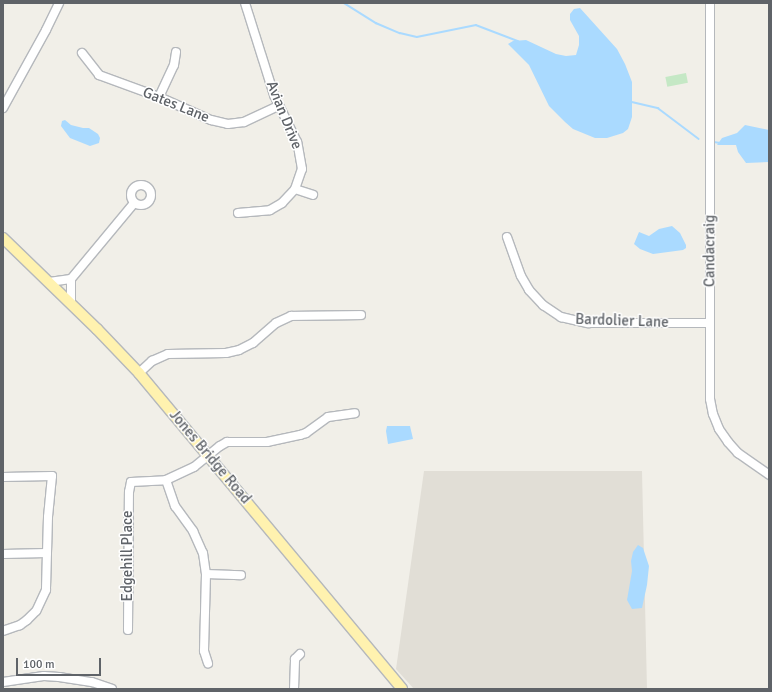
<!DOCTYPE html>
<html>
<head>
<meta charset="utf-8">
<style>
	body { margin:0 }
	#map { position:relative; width:772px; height:692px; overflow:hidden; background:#f1efe8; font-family:Signika,sans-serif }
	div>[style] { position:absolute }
	.education>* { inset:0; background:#e1ded6 }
	.green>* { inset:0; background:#c5e8c5; transform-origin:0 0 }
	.water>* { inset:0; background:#aadaff }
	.stream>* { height:1.5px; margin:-0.75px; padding:0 0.75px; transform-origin:0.75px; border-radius:0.75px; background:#aadaff }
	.roads { filter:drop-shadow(1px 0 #b5b8bc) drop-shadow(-1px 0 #b5b8bc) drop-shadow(0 1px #b5b8bc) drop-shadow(0 -1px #b5b8bc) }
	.minor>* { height:8px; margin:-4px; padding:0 4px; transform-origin:4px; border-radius:4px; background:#fff }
	.minor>.ring { margin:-4px; padding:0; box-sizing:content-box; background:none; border:8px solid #fff; border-radius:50% }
	.major>* { height:10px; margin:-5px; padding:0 5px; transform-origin:5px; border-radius:5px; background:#fff2af }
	span { translate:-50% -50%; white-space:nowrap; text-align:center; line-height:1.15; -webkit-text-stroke:3px #fff; paint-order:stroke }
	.street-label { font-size:15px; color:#5f6368 }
	.frame { position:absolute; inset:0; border:4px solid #5f6368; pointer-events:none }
	.scale { position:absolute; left:16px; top:658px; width:85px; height:18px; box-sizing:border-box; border:2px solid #5f6368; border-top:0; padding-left:5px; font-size:12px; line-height:14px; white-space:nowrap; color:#5f6368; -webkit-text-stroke:3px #fff; paint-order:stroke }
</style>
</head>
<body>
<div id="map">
	<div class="education">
		<div style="clip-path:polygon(424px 471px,642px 471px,647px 689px,414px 689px,396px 669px)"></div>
	</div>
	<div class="green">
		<div style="left:686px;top:73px;width:10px;height:21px;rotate:79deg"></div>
	</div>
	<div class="water">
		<div style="clip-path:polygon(580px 8px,617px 49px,625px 64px,632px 82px,632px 117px,628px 129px,623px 133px,607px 138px,595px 138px,573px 129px,565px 122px,549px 106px,529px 65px,508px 44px,513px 41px,526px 40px,556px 54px,566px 56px,576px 55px,579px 45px,579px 36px,570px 20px,570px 14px,574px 9px)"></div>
		<div style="clip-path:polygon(65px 120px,71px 125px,83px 128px,89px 128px,98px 134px,100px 138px,99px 143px,90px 146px,70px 138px,61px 126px,62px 121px)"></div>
		<div style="clip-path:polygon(745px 125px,769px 130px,769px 162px,746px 163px,738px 152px,736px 145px,717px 145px,722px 138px,737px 133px)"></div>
		<div style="clip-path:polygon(672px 226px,680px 233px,686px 245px,686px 248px,683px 250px,653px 254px,640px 249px,634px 244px,639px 232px,649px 236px,659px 229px)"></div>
		<div style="clip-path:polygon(387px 426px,410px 426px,413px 439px,388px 444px,386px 431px)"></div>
		<div style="clip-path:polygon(638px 545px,643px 548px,649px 566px,647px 585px,642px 608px,632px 609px,627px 600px,632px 571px,631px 561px,633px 552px)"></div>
	</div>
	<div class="stream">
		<div style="left:344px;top:3px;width:38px;rotate:32deg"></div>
		<div style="left:376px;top:23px;width:26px;rotate:23deg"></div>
		<div style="left:400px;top:33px;width:17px;rotate:13deg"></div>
		<div style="left:417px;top:37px;width:60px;rotate:-11.5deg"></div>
		<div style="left:476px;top:25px;width:45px;rotate:20.9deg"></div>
		<div style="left:632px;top:102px;width:27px;rotate:13deg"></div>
		<div style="left:658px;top:108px;width:51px;rotate:37.1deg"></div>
		<div style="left:714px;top:142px;width:6px;rotate:9deg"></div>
	</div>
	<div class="roads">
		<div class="minor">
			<div style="left:710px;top:3px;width:396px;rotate:90deg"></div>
			<div style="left:710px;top:399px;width:15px;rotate:79deg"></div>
			<div style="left:713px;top:414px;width:16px;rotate:68deg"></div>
			<div style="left:719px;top:429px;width:16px;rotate:55deg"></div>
			<div style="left:728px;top:442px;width:15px;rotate:48deg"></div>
			<div style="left:738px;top:453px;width:38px;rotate:35deg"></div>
			<div style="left:82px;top:53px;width:28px;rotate:52deg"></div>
			<div style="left:99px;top:75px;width:64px;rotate:20.1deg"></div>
			<div style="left:159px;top:97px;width:57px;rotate:23.9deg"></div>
			<div style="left:211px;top:120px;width:17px;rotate:13deg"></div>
			<div style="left:228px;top:124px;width:16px;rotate:-7deg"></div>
			<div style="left:244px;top:122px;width:38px;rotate:-25deg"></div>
			<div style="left:159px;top:97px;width:35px;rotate:-65deg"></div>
			<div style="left:174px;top:65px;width:13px;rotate:-81deg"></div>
			<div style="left:3px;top:108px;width:89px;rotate:-61.1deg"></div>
			<div style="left:46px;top:30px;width:30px;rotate:-64deg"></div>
			<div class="ring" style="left:131px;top:185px;width:12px;height:12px"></div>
			<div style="left:295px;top:189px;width:19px;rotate:18deg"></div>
			<div style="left:238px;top:213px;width:32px;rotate:-5deg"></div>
			<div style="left:270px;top:210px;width:14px;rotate:-30deg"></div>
			<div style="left:282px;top:203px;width:19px;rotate:-47deg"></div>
			<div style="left:295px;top:189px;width:21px;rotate:-71deg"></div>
			<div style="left:302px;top:169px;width:27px;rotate:-100deg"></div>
			<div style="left:297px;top:142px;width:52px;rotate:-116.1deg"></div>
			<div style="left:274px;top:95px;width:96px;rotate:-107.5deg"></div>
			<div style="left:507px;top:237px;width:41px;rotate:70.3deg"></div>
			<div style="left:521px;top:276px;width:16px;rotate:60deg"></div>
			<div style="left:529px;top:290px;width:21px;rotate:47deg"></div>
			<div style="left:543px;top:305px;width:22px;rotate:34deg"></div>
			<div style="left:561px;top:317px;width:28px;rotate:13deg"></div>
			<div style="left:588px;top:323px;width:122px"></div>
			<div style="left:71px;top:279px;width:99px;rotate:-50.3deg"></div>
			<div style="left:49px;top:282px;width:22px;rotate:-8deg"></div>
			<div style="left:71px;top:279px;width:24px;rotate:90deg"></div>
			<div style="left:139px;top:373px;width:18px;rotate:-43deg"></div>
			<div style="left:152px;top:361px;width:17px;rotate:-24deg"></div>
			<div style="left:168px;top:354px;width:58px;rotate:-1deg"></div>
			<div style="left:226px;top:353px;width:13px;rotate:-13deg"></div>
			<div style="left:239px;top:350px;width:16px;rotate:-27deg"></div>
			<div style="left:253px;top:343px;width:30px;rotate:-41deg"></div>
			<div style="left:276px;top:323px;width:17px;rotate:-25deg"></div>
			<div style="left:291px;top:316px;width:70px;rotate:-0.8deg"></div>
			<div style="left:3px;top:477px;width:49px;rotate:-1.2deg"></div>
			<div style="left:52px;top:476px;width:41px;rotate:95.6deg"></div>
			<div style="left:48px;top:517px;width:73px;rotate:91.6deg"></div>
			<div style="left:46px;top:590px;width:23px;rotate:115deg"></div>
			<div style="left:36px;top:611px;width:13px;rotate:135deg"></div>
			<div style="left:27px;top:620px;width:9px;rotate:144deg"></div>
			<div style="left:20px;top:625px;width:18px;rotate:161deg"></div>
			<div style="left:166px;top:480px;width:28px;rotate:71deg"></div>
			<div style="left:175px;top:506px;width:31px;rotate:54deg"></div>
			<div style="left:193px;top:531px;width:24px;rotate:66deg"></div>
			<div style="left:203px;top:553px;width:21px;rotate:82deg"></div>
			<div style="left:206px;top:574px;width:77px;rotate:91.5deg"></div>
			<div style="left:204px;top:651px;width:13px;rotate:72deg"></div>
			<div style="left:3px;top:554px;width:44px;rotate:-1.3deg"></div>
			<div style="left:206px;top:574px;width:35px;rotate:2deg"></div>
			<div style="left:128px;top:630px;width:138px;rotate:-89.6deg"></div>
			<div style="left:129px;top:492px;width:10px;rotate:-79deg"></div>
			<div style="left:131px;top:482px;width:35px;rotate:-3deg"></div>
			<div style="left:166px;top:480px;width:31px;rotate:-25deg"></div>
			<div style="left:194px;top:467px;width:33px;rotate:-39deg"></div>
			<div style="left:220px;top:446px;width:8px;rotate:-30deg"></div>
			<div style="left:227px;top:442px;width:40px"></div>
			<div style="left:267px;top:442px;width:34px;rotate:-12deg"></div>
			<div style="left:300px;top:435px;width:6px;rotate:-18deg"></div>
			<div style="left:306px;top:433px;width:27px;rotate:-36deg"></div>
			<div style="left:328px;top:417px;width:27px;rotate:-8deg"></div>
			<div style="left:3px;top:682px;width:41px;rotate:-8.3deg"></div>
			<div style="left:44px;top:676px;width:15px;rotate:4deg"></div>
			<div style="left:59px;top:677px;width:33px;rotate:9deg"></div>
			<div style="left:92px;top:682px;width:21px;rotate:19deg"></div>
			<div style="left:294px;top:689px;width:30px;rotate:-88deg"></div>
			<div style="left:295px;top:659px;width:7px;rotate:-45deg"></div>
		</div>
		<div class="major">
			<div style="left:3px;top:238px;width:131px;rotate:44.1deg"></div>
			<div style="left:97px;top:329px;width:61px;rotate:46.3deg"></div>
			<div style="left:139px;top:373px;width:411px;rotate:50.2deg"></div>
		</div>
	</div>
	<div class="street-label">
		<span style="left:176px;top:105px;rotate:22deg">Gates Lane</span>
		<span style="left:284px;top:115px;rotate:68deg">Avian Drive</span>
		<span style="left:710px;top:251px;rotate:-90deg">Candacraig</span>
		<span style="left:622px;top:321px;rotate:2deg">Bardolier Lane</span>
		<span style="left:210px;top:457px;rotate:50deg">Jones Bridge Road</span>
		<span style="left:128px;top:556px;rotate:-90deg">Edgehill Place</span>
	</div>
	<div class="frame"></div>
	<div class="scale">100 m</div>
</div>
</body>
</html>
